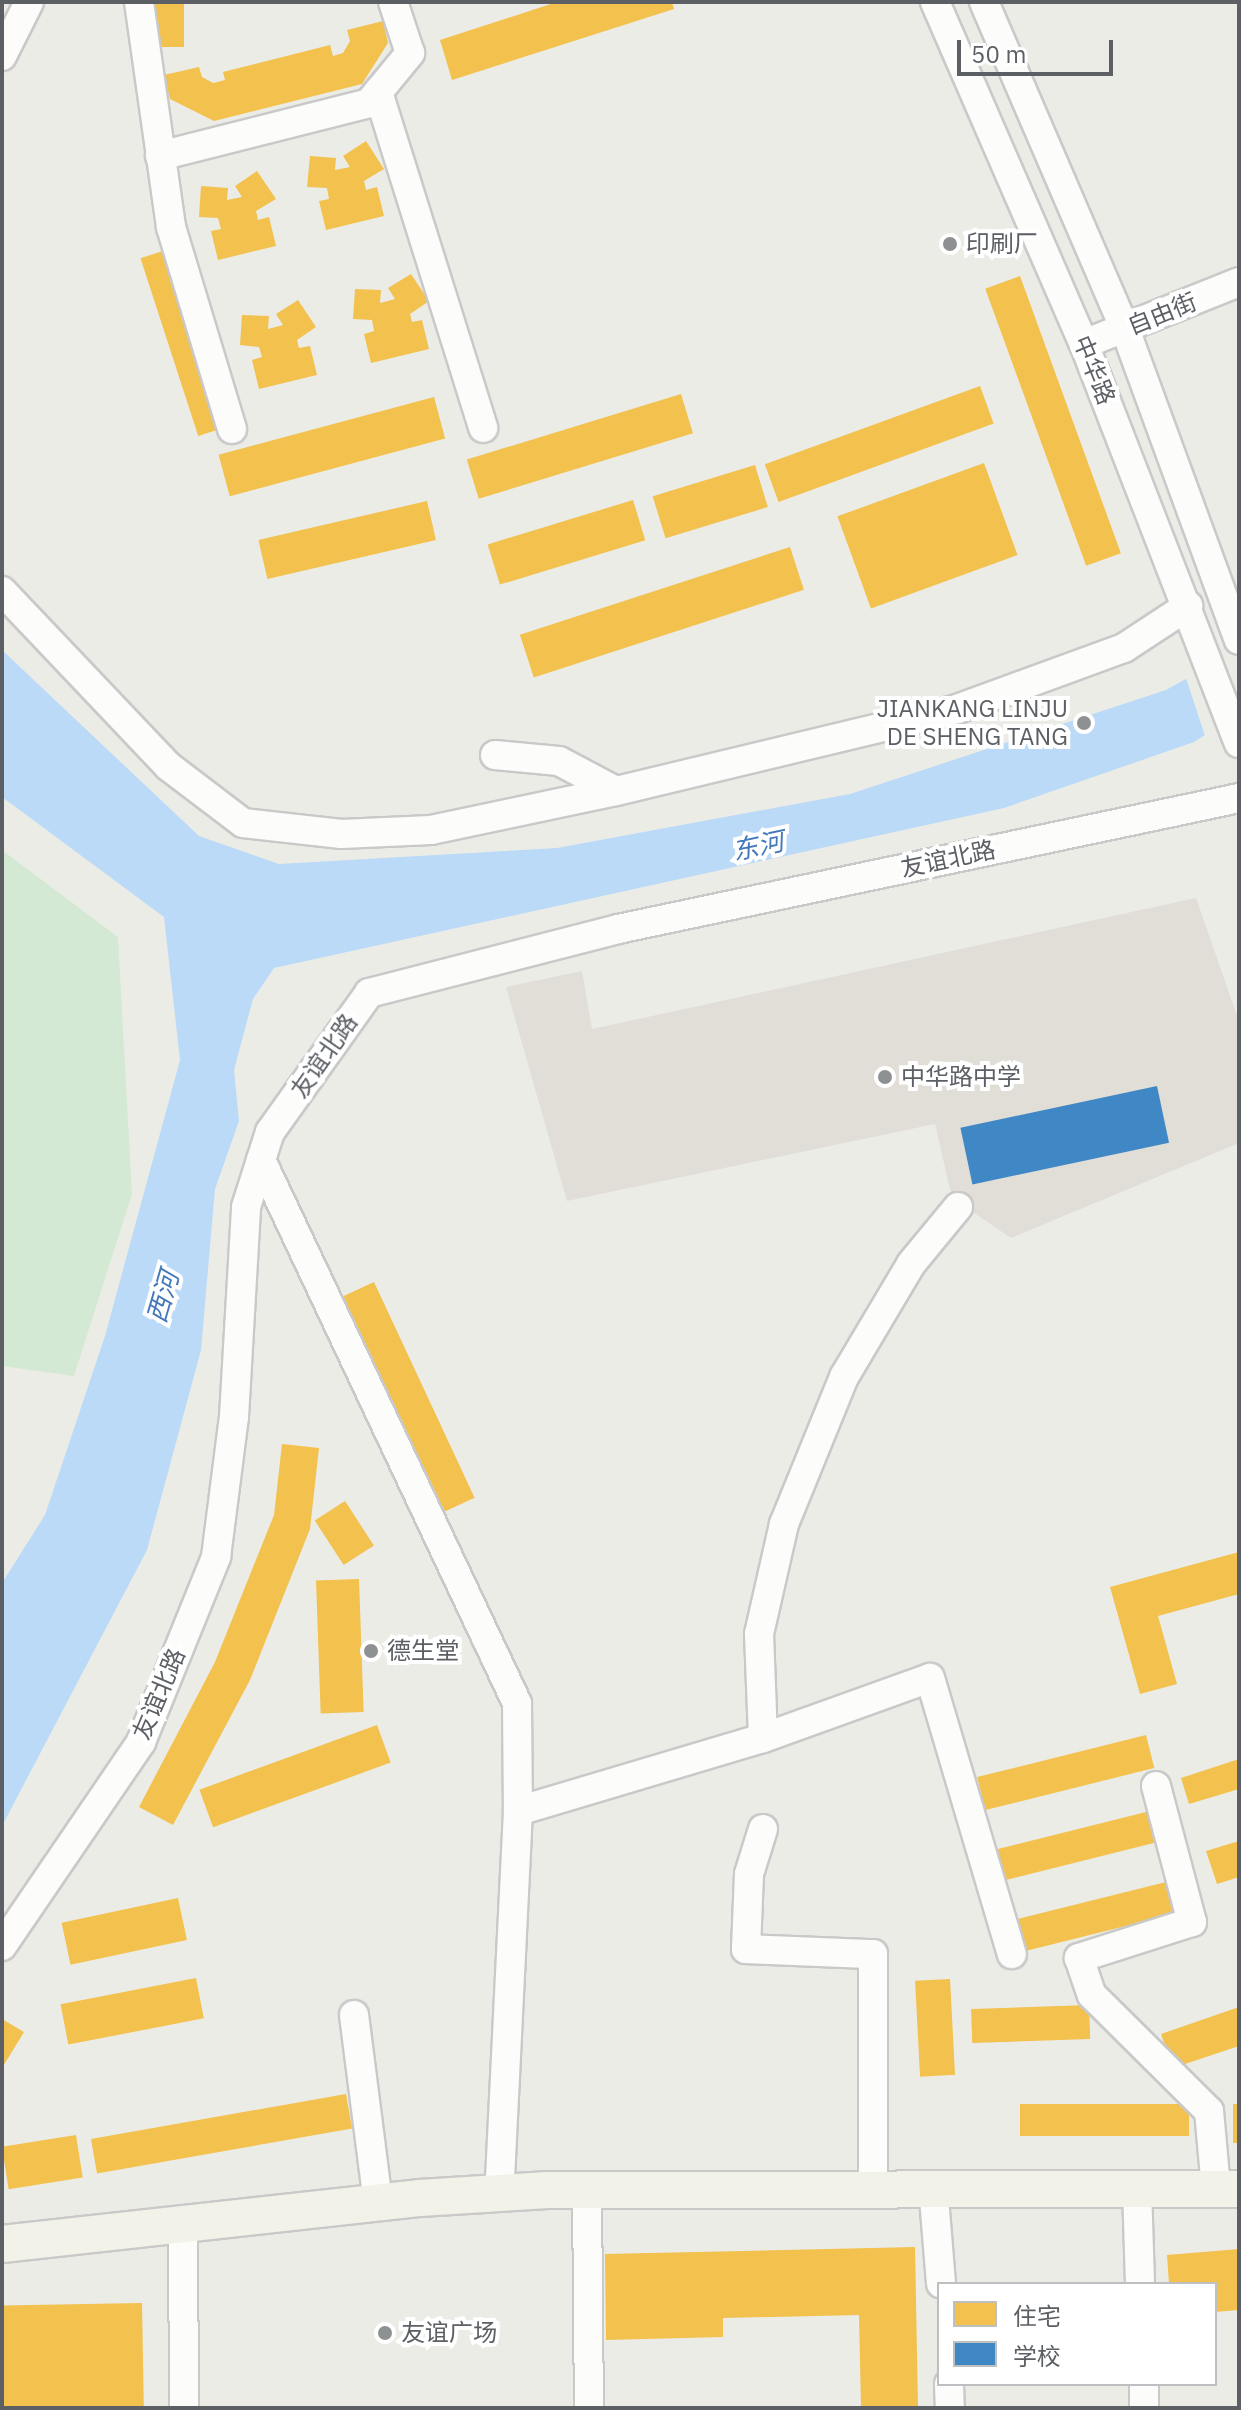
<!DOCTYPE html>
<html>
<head>
<meta charset="utf-8">
<style>
	body { margin:0 }
	#map { position:relative; width:1241px; height:2410px; overflow:hidden; background:#ecece7; font-family:"IBM Plex Sans","Noto Sans SC",sans-serif }
	div>[style] { position:absolute }
	.education>* { inset:0; background:#e0ded6 }
	.green>* { inset:0; background:#d4e9d3 }
	.water>* { inset:0; background:#badaf8 }
	.pier>* { inset:0; background:#ecece7 }
	.homes>* { inset:0; background:#f2c14e; transform-origin:0 0 }
	.schools>* { inset:0; background:#3f88c5; transform-origin:0 0 }
	.roads { filter:drop-shadow(2px 0 #c9c9c9) drop-shadow(-2px 0 #c9c9c9) drop-shadow(0 2px #c9c9c9) drop-shadow(0 -2px #c9c9c9) }
	.minor>* { height:28px; margin:-14px; padding:0 14px; transform-origin:14px; border-radius:14px; background:#fcfcfb }
	.major>* { height:36px; margin:-18px; padding:0 18px; transform-origin:18px; border-radius:18px; background:#f3f2e8 }
	.dots>* { width:22px; height:22px; translate:-50% -50%; box-sizing:border-box; border:4px solid #fff; border-radius:50% }
	span { translate:-50% -50%; white-space:nowrap; text-align:center; line-height:1.15; -webkit-text-stroke:8px #fff; paint-order:stroke }
	.poi-label { font-size:24px; color:#5c6065 }
	.left { translate:0 -50%; text-align:left }
	.right { translate:-100% -50%; text-align:right }
	.street-label { font-size:24px; color:#5c6065 }
	.water-label { font-size:26px; color:#4378bb; font-style:italic }
	.frame { position:absolute; inset:0; border:4px solid #5c6065; pointer-events:none }
	.legend { position:absolute; left:937px; top:2282px; width:280px; height:104px; box-sizing:border-box; background:#fff; border:2px solid #bebfc1; margin:0; padding:10px 14px; list-style:none; font-size:24px; color:#5c6065 }
	.legend li { display:flex; align-items:center; gap:16px; height:40px }
	.legend b { width:40px; border:2px solid #bebfc1 }
	.scale { position:absolute; left:957px; top:40px; width:156px; height:36px; box-sizing:border-box; border:4px solid #5c6065; border-top:0; padding-left:10px; font-size:24px; line-height:28px; white-space:nowrap; color:#5c6065; -webkit-text-stroke:6px #fff; paint-order:stroke }
</style>
</head>
<body>
<div id="map">
	<div class="education">
		<div style="clip-path:polygon(1196px 898px,1239px 1021px,1239px 1143px,1011px 1238px,952px 1198px,935px 1124px,567px 1201px,506px 987px,582px 971px,592px 1029px)"></div>
	</div>
	<div class="green">
		<div style="clip-path:polygon(2px 850px,118px 937px,132px 1194px,74px 1376px,2px 1366px)"></div>
	</div>
	<div class="water">
		<div style="clip-path:polygon(1239px 649px,1239px 713px,1194px 742px,1004px 808px,274px 968px,253px 999px,234px 1070px,239px 1121px,215px 1189px,201px 1350px,147px 1550px,2px 1826px,2px 1583px,45px 1515px,105px 1336px,180px 1060px,164px 917px,2px 797px,2px 650px,199px 836px,279px 864px,557px 848px,850px 794px,1166px 690px)"></div>
	</div>
	<div class="pier">
		<div style="clip-path:polygon(1239px 645px,1239px 718px,1206px 739px,1185px 675px)"></div>
	</div>
	<div class="homes">
		<div style="left:150px;top:2px;width:34px;height:45px"></div>
		<div style="clip-path:polygon(557px 2px,672px 2px,674px 9px,452px 80px,440px 40px)"></div>
		<div style="clip-path:polygon(383px 21px,388px 43px,362px 84px,214px 121px,170px 99px,164px 75px,199px 67px,202px 77px,213px 83px,225px 80px,223px 72px,330px 45px,333px 56px,343px 53px,350px 41px,347px 30px)"></div>
		<div style="clip-path:polygon(366px 141px,384px 169px,364px 181px,366px 190px,377px 187px,384px 216px,326px 230px,319px 201px,329px 199px,327px 188px,307px 187px,310px 156px,336px 158px,335px 170px,350px 167px,343px 156px)"></div>
		<div style="clip-path:polygon(257px 171px,276px 199px,256px 211px,258px 220px,269px 217px,276px 246px,218px 260px,211px 231px,221px 229px,218px 218px,199px 217px,201px 186px,228px 188px,227px 200px,242px 197px,235px 186px)"></div>
		<div style="left:169px;top:249px;width:187px;height:30px;rotate:72deg"></div>
		<div style="clip-path:polygon(411px 274px,429px 301px,410px 314px,412px 322px,422px 320px,429px 349px,371px 363px,364px 334px,374px 331px,372px 320px,353px 319px,355px 289px,381px 290px,380px 303px,395px 299px,388px 288px)"></div>
		<div style="left:1020px;top:276px;width:295px;height:37px;rotate:70deg"></div>
		<div style="clip-path:polygon(298px 300px,316px 327px,297px 340px,299px 348px,310px 346px,317px 375px,259px 389px,252px 360px,262px 357px,259px 347px,240px 345px,242px 315px,269px 316px,268px 329px,283px 325px,276px 314px)"></div>
		<div style="left:980px;top:386px;width:40px;height:229px;rotate:70deg"></div>
		<div style="left:681px;top:394px;width:41px;height:224px;rotate:73deg"></div>
		<div style="left:434px;top:397px;width:43px;height:223px;rotate:75deg"></div>
		<div style="left:984px;top:463px;width:98px;height:156px;rotate:70deg"></div>
		<div style="left:755px;top:465px;width:44px;height:107px;rotate:73deg"></div>
		<div style="left:633px;top:500px;width:42px;height:152px;rotate:73deg"></div>
		<div style="left:427px;top:501px;width:40px;height:173px;rotate:77deg"></div>
		<div style="left:790px;top:547px;width:45px;height:284px;rotate:72deg"></div>
		<div style="left:374px;top:1282px;width:238px;height:34px;rotate:65deg"></div>
		<div style="clip-path:polygon(282px 1444px,319px 1448px,310px 1529px,250px 1680px,173px 1825px,139px 1807px,215px 1662px,274px 1515px)"></div>
		<div style="left:345px;top:1501px;width:53px;height:36px;rotate:57deg"></div>
		<div style="clip-path:polygon(1239px 1552px,1239px 1594px,1158px 1616px,1177px 1684px,1140px 1694px,1110px 1587px)"></div>
		<div style="left:359px;top:1579px;width:133px;height:43px;rotate:88deg"></div>
		<div style="left:377px;top:1725px;width:40px;height:189px;rotate:70deg"></div>
		<div style="left:1146px;top:1735px;width:34px;height:174px;rotate:76deg"></div>
		<div style="clip-path:polygon(1239px 1759px,1239px 1789px,1189px 1804px,1181px 1778px)"></div>
		<div style="left:1154px;top:1810px;width:32px;height:165px;rotate:76deg"></div>
		<div style="clip-path:polygon(1239px 1841px,1239px 1877px,1217px 1884px,1206px 1851px)"></div>
		<div style="left:1166px;top:1882px;width:33px;height:154px;rotate:76deg"></div>
		<div style="left:178px;top:1898px;width:43px;height:119px;rotate:78deg"></div>
		<div style="left:196px;top:1978px;width:41px;height:138px;rotate:79deg"></div>
		<div style="left:950px;top:1979px;width:96px;height:35px;rotate:87deg"></div>
		<div style="left:1089px;top:2005px;width:34px;height:118px;rotate:88deg"></div>
		<div style="clip-path:polygon(1239px 2007px,1239px 2046px,1173px 2068px,1161px 2034px)"></div>
		<div style="clip-path:polygon(2px 2019px,24px 2032px,2px 2068px)"></div>
		<div style="left:346px;top:2094px;width:35px;height:259px;rotate:80deg"></div>
		<div style="left:1020px;top:2104px;width:169px;height:32px"></div>
		<div style="left:1233px;top:2104px;width:6px;height:39px"></div>
		<div style="left:76px;top:2135px;width:43px;height:75px;rotate:81deg"></div>
		<div style="clip-path:polygon(915px 2247px,918px 2408px,861px 2408px,859px 2315px,723px 2318px,723px 2337px,606px 2340px,605px 2254px)"></div>
		<div style="clip-path:polygon(1239px 2249px,1239px 2310px,1215px 2312px,1215px 2284px,1169px 2284px,1167px 2255px)"></div>
		<div style="left:142px;top:2303px;width:105px;height:140px;rotate:89deg"></div>
	</div>
	<div class="schools">
		<div style="left:1157px;top:1086px;width:58px;height:201px;rotate:78deg"></div>
	</div>
	<div class="roads">
		<div class="minor">
			<div style="left:139px;top:2px;width:227px;rotate:81.9deg"></div>
			<div style="left:171px;top:227px;width:211px;rotate:73.2deg"></div>
			<div style="left:935px;top:2px;width:373px;rotate:66.5deg"></div>
			<div style="left:1084px;top:344px;width:428px;rotate:68.8deg"></div>
			<div style="left:984px;top:2px;width:356px;rotate:66.7deg"></div>
			<div style="left:1125px;top:329px;width:331px;rotate:69.9deg"></div>
			<div style="left:2px;top:56px;width:60px;rotate:-63.4deg"></div>
			<div style="left:378px;top:92px;width:352px;rotate:72.6deg"></div>
			<div style="left:160px;top:156px;width:216px;rotate:-14.2deg"></div>
			<div style="left:369px;top:103px;width:65px;rotate:-50.6deg"></div>
			<div style="left:410px;top:53px;width:54px;rotate:-108.4deg"></div>
			<div style="left:1084px;top:344px;width:167px;rotate:-21.8deg"></div>
			<div style="left:2px;top:591px;width:241px;rotate:46.5deg"></div>
			<div style="left:168px;top:766px;width:94px;rotate:37.2deg"></div>
			<div style="left:243px;top:823px;width:99px;rotate:6.4deg"></div>
			<div style="left:341px;top:834px;width:90px;rotate:-2.5deg"></div>
			<div style="left:431px;top:830px;width:189px;rotate:-11.9deg"></div>
			<div style="left:495px;top:755px;width:64px;rotate:5.4deg"></div>
			<div style="left:559px;top:761px;width:64px;rotate:27.8deg"></div>
			<div style="left:616px;top:791px;width:351px;rotate:-13.5deg"></div>
			<div style="left:957px;top:709px;width:178px;rotate:-20.1deg"></div>
			<div style="left:1124px;top:648px;width:77px;rotate:-33.3deg"></div>
			<div style="left:261px;top:1160px;width:600px;rotate:64.76deg"></div>
			<div style="left:517px;top:1703px;width:108px;rotate:89.5deg"></div>
			<div style="left:518px;top:1811px;width:382px;rotate:92.8deg"></div>
			<div style="left:763px;top:1738px;width:104px;rotate:-92.2deg"></div>
			<div style="left:759px;top:1634px;width:113px;rotate:-77.2deg"></div>
			<div style="left:784px;top:1524px;width:159px;rotate:-67.8deg"></div>
			<div style="left:844px;top:1377px;width:131px;rotate:-59.3deg"></div>
			<div style="left:911px;top:1264px;width:74px;rotate:-50.5deg"></div>
			<div style="left:1156px;top:1786px;width:141px;rotate:75.2deg"></div>
			<div style="left:1192px;top:1922px;width:119px;rotate:162.3deg"></div>
			<div style="left:1079px;top:1958px;width:39px;rotate:71deg"></div>
			<div style="left:1092px;top:1995px;width:165px;rotate:44.8deg"></div>
			<div style="left:1209px;top:2111px;width:77px;rotate:84.8deg"></div>
			<div style="left:518px;top:1811px;width:256px;rotate:-16.6deg"></div>
			<div style="left:763px;top:1738px;width:177px;rotate:-19.8deg"></div>
			<div style="left:930px;top:1678px;width:288px;rotate:73.5deg"></div>
			<div style="left:763px;top:1829px;width:47px;rotate:107.3deg"></div>
			<div style="left:749px;top:1874px;width:75px;rotate:92.3deg"></div>
			<div style="left:746px;top:1949px;width:127px;rotate:2.3deg"></div>
			<div style="left:873px;top:1954px;width:232px;rotate:90deg"></div>
			<div style="left:2px;top:1946px;width:247px;rotate:-55.7deg"></div>
			<div style="left:141px;top:1742px;width:200px;rotate:-67.9deg"></div>
			<div style="left:216px;top:1557px;width:141px;rotate:-82.7deg"></div>
			<div style="left:234px;top:1417px;width:210px;rotate:-86.7deg"></div>
			<div style="left:246px;top:1207px;width:79px;rotate:-72.3deg"></div>
			<div style="left:270px;top:1132px;width:171px;rotate:-54.5deg"></div>
			<div style="left:369px;top:993px;width:257px;rotate:-14.4deg"></div>
			<div style="left:618px;top:929px;width:635px;rotate:-11.91deg"></div>
			<div style="left:354px;top:2015px;width:190px;rotate:82.7deg"></div>
			<div style="left:933px;top:2186px;width:98px;rotate:85.3deg"></div>
			<div style="left:1137px;top:2188px;width:96px;rotate:88.2deg"></div>
			<div style="left:587px;top:2190px;width:218px;rotate:89.5deg"></div>
			<div style="left:183px;top:2224px;width:184px;rotate:89.7deg"></div>
			<div style="left:949px;top:2384px;width:24px;rotate:88deg"></div>
			<div style="left:1144px;top:2384px;width:24px;rotate:90deg"></div>
		</div>
		<div class="major">
			<div style="left:2px;top:2244px;width:421px;rotate:-6.3deg"></div>
			<div style="left:420px;top:2198px;width:128px;rotate:-3.6deg"></div>
			<div style="left:548px;top:2190px;width:691px;rotate:-0.08deg"></div>
		</div>
	</div>
	<div class="dots">
		<div style="left:950px;top:244px;background:#8e9192"></div>
		<div style="left:1084px;top:723px;background:#8e9192"></div>
		<div style="left:885px;top:1077px;background:#8e9192"></div>
		<div style="left:371px;top:1651px;background:#8e9192"></div>
		<div style="left:385px;top:2333px;background:#8e9192"></div>
	</div>
	<div class="poi-label">
		<span class="left" style="left:966px;top:244px">印刷厂</span>
		<span class="right" style="left:1068px;top:723px">JIANKANG LINJU<br>DE SHENG TANG</span>
		<span class="left" style="left:901px;top:1077px">中华路中学</span>
		<span class="left" style="left:387px;top:1651px">德生堂</span>
		<span class="left" style="left:401px;top:2333px">友谊广场</span>
	</div>
	<div class="street-label">
		<span style="left:1162px;top:314px;rotate:-22deg">自由街</span>
		<span style="left:1094px;top:370px;rotate:68deg">中华路</span>
		<span style="left:948px;top:859px;rotate:-12deg">友谊北路</span>
		<span style="left:324px;top:1056px;rotate:-55deg">友谊北路</span>
		<span style="left:159px;top:1694px;rotate:-67deg">友谊北路</span>
	</div>
	<div class="water-label">
		<span style="left:758px;top:846px;rotate:-12deg">东河</span>
		<span style="left:163px;top:1297px;rotate:-74deg">西河</span>
	</div>
	<div class="frame"></div>
	<ul class="legend">
	<li><b style="height:22px;background:#f2c14e"></b>住宅</li>
	<li><b style="height:22px;background:#3f88c5"></b>学校</li>
	</ul>
	<div class="scale">50 m</div>
</div>
</body>
</html>
